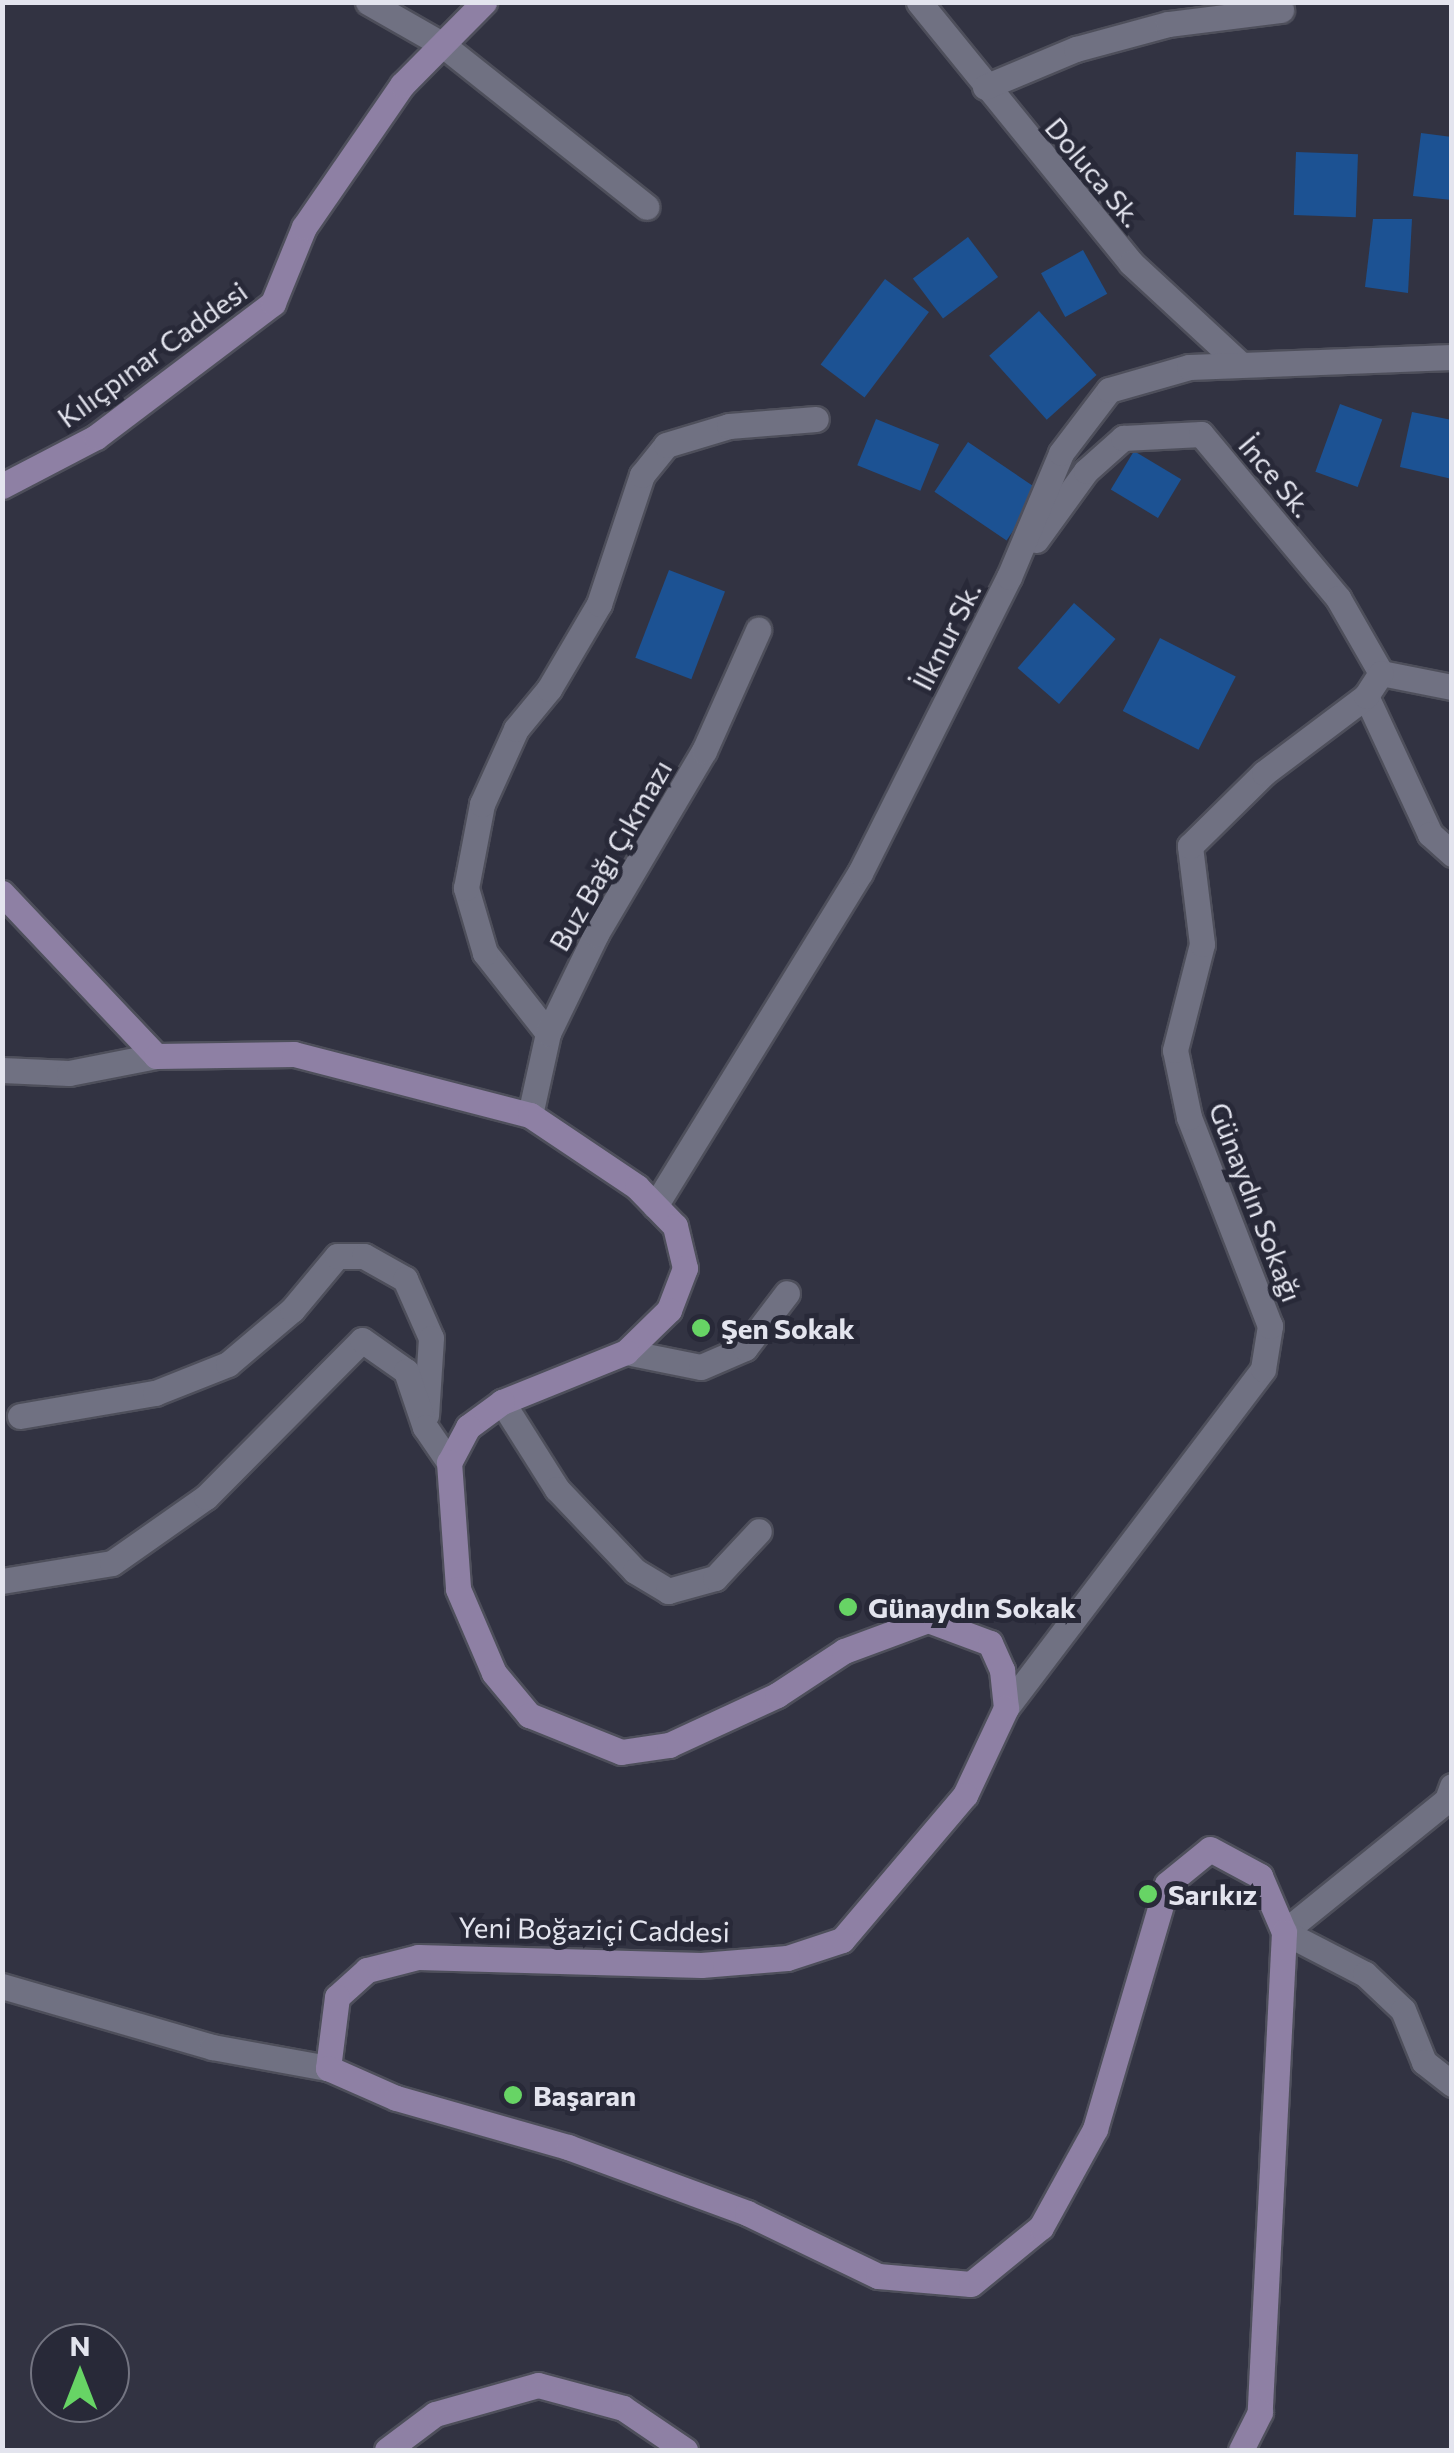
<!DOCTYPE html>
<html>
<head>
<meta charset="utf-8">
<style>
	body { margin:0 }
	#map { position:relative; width:1454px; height:2453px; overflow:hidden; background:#323342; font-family:Commissioner,sans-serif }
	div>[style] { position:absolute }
	.building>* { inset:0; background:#1c5293; transform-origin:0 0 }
	.roads { filter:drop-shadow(2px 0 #4e4f5b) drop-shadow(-2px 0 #4e4f5b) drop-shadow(0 2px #4e4f5b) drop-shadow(0 -2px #4e4f5b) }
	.street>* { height:25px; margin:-12.5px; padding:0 12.5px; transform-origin:12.5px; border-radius:12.5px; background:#707182 }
	.secondary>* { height:25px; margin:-12.5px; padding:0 12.5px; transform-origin:12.5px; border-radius:12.5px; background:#8e80a4 }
	.dots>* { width:28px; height:28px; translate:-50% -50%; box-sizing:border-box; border:5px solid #282938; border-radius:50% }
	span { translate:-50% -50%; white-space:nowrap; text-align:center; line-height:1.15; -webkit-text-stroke:10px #282938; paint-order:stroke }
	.street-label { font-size:28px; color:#e3e4ee }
	.poi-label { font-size:28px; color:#e3e4ee; font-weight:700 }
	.left { translate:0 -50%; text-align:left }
	.frame { position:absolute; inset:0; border:5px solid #e3e4ee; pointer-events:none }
	.north { position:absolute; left:30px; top:2323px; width:100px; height:100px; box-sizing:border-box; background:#282938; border:2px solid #737481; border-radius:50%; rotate:0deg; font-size:28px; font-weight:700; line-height:40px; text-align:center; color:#e3e4ee }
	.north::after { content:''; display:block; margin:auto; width:35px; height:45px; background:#67d465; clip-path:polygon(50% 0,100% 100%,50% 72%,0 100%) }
</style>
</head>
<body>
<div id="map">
	<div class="building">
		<div style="clip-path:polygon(1421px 133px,1452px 137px,1452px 200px,1413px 196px)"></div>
		<div style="left:1296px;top:152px;width:62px;height:63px;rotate:2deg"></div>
		<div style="clip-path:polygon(1373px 219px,1412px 219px,1408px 293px,1365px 287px)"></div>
		<div style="left:968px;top:237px;width:50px;height:69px;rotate:53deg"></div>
		<div style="left:1083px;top:250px;width:50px;height:48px;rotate:61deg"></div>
		<div style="left:885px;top:279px;width:55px;height:107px;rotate:37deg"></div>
		<div style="left:1039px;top:311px;width:86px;height:67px;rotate:48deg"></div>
		<div style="left:1340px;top:404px;width:45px;height:72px;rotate:20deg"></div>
		<div style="clip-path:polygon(1412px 412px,1452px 420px,1452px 479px,1400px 467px)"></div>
		<div style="left:876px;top:419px;width:68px;height:50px;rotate:22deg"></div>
		<div style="left:968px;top:442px;width:87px;height:60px;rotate:34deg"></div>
		<div style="left:1134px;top:451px;width:55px;height:45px;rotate:31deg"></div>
		<div style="left:669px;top:570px;width:60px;height:94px;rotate:21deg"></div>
		<div style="left:1074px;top:603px;width:55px;height:86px;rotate:41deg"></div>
		<div style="left:1160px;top:638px;width:85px;height:82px;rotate:27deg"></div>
	</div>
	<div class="roads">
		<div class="street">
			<div style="left:368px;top:2px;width:86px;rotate:29.8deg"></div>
			<div style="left:443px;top:45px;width:260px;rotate:38.5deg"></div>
			<div style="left:919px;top:2px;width:336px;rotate:50.9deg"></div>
			<div style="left:1131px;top:263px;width:149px;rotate:42.8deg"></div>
			<div style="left:985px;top:87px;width:99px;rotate:-22.7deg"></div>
			<div style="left:1076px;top:49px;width:95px;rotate:-15.2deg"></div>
			<div style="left:1168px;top:24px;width:114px;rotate:-7.1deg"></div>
			<div style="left:1036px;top:540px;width:85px;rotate:-54.1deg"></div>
			<div style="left:1086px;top:471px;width:50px;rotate:-41.7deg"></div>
			<div style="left:1123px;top:438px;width:78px;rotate:-2.9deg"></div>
			<div style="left:1201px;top:434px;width:214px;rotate:50.1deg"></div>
			<div style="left:1338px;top:598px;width:86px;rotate:60.2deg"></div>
			<div style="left:1381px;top:673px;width:72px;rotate:11.2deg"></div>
			<div style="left:1366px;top:696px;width:152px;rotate:65.1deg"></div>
			<div style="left:1430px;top:834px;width:30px;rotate:42deg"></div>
			<div style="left:548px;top:1033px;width:102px;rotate:-128.2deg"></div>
			<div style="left:485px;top:953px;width:68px;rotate:-106.3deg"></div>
			<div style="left:466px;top:888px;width:86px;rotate:-79.2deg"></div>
			<div style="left:482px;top:804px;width:82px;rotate:-65.6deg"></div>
			<div style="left:516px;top:729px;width:52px;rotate:-50.5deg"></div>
			<div style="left:549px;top:689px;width:99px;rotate:-59.5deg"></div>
			<div style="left:599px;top:604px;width:136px;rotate:-71.6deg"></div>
			<div style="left:642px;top:475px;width:38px;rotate:-51deg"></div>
			<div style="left:666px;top:445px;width:66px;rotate:-16.8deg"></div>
			<div style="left:729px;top:426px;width:87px;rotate:-4.6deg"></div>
			<div style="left:2px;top:1070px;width:67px;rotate:2.6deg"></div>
			<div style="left:69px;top:1073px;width:89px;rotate:-11.1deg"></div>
			<div style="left:530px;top:1115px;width:84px;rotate:-77.6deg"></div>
			<div style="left:548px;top:1033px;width:110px;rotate:-64.1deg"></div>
			<div style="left:596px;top:934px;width:212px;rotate:-59.5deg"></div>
			<div style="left:704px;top:751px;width:133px;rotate:-65.9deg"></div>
			<div style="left:655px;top:1206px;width:391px;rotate:-58.4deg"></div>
			<div style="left:860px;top:873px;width:331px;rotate:-63.3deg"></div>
			<div style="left:1009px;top:577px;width:134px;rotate:-67.2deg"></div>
			<div style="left:1061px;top:453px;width:79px;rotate:-52.7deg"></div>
			<div style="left:1109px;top:390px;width:83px;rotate:-16deg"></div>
			<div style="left:1189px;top:367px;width:263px;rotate:-2.2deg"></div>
			<div style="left:626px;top:1352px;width:76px;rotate:11.3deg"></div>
			<div style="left:701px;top:1367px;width:48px;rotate:-23.4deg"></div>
			<div style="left:745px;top:1348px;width:69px;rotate:-52.6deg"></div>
			<div style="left:502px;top:1402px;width:103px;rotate:57.7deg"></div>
			<div style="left:557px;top:1489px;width:113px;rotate:46.4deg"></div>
			<div style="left:635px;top:1571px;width:39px;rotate:31deg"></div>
			<div style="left:668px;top:1591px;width:49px;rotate:-15.5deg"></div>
			<div style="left:715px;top:1578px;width:64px;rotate:-46.9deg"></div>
			<div style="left:20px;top:1416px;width:137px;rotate:-9.7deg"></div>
			<div style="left:155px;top:1393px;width:79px;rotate:-21.7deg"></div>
			<div style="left:228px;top:1364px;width:84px;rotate:-40.2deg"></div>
			<div style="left:292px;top:1310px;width:70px;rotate:-50.2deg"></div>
			<div style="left:337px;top:1256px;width:27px"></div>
			<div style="left:364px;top:1256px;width:47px;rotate:29.3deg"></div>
			<div style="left:405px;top:1279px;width:64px;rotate:66.2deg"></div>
			<div style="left:431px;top:1338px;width:77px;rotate:93.7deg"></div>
			<div style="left:2px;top:1581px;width:111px;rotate:-9.3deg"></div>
			<div style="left:112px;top:1563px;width:115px;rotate:-35.1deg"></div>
			<div style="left:206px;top:1497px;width:221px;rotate:-45.2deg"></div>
			<div style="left:362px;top:1340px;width:54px;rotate:35.2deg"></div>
			<div style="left:406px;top:1371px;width:59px;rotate:71.3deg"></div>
			<div style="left:425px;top:1427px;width:42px;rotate:55.6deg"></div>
			<div style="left:1006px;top:1708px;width:425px;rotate:-52.8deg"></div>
			<div style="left:1263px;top:1369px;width:44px;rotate:-80.8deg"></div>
			<div style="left:1270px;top:1326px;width:224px;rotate:-111.2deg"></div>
			<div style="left:1189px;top:1117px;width:68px;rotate:-101.8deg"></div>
			<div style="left:1175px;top:1050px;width:109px;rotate:-75.7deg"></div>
			<div style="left:1202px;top:944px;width:99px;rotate:-97deg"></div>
			<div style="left:1190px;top:846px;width:104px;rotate:-44.6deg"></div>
			<div style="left:1264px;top:773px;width:128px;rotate:-37deg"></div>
			<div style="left:1366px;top:696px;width:27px;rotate:-57deg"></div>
			<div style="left:1452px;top:1786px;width:15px;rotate:110deg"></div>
			<div style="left:1447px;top:1800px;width:210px;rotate:141deg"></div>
			<div style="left:1284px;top:1932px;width:91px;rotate:27.4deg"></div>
			<div style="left:1365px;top:1974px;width:52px;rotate:43.5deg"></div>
			<div style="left:1403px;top:2010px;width:56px;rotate:68deg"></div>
			<div style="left:1424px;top:2062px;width:36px;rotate:38deg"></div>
			<div style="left:2px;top:1986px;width:219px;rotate:16.2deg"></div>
			<div style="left:212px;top:2047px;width:118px;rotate:10.3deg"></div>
		</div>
		<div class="secondary">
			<div style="left:2px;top:486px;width:106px;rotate:-27.5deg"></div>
			<div style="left:96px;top:437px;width:222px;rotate:-37.1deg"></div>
			<div style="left:273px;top:303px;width:82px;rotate:-67.8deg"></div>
			<div style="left:304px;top:227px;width:173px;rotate:-55.4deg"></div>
			<div style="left:402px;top:85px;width:117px;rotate:-45.3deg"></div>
			<div style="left:2px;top:893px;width:224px;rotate:46.6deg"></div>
			<div style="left:156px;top:1056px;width:138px;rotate:-0.8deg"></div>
			<div style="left:294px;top:1054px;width:244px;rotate:14.5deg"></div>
			<div style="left:530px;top:1115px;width:129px;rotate:33.9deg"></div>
			<div style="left:637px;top:1187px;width:54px;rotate:45.7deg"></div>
			<div style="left:675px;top:1226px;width:43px;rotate:76.6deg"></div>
			<div style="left:685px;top:1268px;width:45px;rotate:110.9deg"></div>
			<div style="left:669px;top:1310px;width:60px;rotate:135.7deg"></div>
			<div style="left:626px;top:1352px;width:134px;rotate:158deg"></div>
			<div style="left:502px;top:1402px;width:42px;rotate:143.7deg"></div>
			<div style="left:468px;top:1427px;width:40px;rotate:118deg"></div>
			<div style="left:449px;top:1462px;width:127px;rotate:85.9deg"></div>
			<div style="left:458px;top:1589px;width:91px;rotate:66.8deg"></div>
			<div style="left:494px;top:1673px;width:55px;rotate:50.2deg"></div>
			<div style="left:529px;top:1715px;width:99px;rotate:21.9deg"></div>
			<div style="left:621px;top:1752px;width:49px;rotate:-8.3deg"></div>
			<div style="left:669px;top:1745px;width:119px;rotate:-24.8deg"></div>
			<div style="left:777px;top:1695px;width:80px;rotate:-33.3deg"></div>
			<div style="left:844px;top:1651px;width:90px;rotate:-20.3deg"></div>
			<div style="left:928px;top:1620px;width:66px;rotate:20.4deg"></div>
			<div style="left:990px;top:1643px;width:30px;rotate:66deg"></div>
			<div style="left:1002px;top:1670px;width:38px;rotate:84deg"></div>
			<div style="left:1006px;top:1708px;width:96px;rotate:115.2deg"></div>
			<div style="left:965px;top:1795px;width:190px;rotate:130.3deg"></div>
			<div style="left:842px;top:1940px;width:58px;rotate:161.9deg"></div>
			<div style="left:787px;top:1958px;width:86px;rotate:175.3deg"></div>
			<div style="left:701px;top:1965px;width:283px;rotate:-178.4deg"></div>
			<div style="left:418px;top:1957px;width:53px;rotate:165.7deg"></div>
			<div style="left:367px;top:1970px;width:40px;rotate:138deg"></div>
			<div style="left:337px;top:1997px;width:72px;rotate:97.2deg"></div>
			<div style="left:328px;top:2068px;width:74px;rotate:23.8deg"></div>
			<div style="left:396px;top:2098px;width:179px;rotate:15.9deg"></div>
			<div style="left:568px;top:2147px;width:191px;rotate:20.2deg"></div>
			<div style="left:747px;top:2213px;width:145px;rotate:25.7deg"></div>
			<div style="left:878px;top:2276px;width:93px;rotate:4.9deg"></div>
			<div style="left:971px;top:2284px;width:90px;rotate:-39.2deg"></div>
			<div style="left:1041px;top:2227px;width:112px;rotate:-61.1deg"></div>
			<div style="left:1095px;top:2129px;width:255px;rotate:-73.6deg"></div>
			<div style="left:1167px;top:1884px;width:55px;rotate:-39.1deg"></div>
			<div style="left:1210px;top:1849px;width:57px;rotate:28.4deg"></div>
			<div style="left:1260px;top:1876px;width:61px;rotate:66.8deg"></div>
			<div style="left:1284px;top:1932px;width:481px;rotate:92.9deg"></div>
			<div style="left:1260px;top:2412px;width:42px;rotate:116.6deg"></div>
			<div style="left:387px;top:2450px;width:60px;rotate:-36.9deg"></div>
			<div style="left:435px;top:2414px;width:107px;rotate:-15.7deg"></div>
			<div style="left:538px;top:2385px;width:88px;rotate:15.1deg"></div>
			<div style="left:623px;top:2408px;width:75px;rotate:34.1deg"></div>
		</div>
	</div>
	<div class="dots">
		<div style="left:701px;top:1328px;background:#67d465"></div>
		<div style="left:848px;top:1607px;background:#67d465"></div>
		<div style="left:1148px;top:1894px;background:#67d465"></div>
		<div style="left:513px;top:2095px;background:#67d465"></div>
	</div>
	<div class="street-label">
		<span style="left:1094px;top:172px;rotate:50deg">Doluca Sk.</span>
		<span style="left:152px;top:354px;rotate:-36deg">Kılıçpınar Caddesi</span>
		<span style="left:1276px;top:476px;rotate:50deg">İnce Sk.</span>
		<span style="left:946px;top:636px;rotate:-63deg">İlknur Sk.</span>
		<span style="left:610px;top:855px;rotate:-60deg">Buz Bağı Çıkmazı</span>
		<span style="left:1256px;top:1202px;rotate:69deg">Günaydın Sokağı</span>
		<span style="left:594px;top:1929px;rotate:1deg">Yeni Boğaziçi Caddesi</span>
	</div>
	<div class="poi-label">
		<span class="left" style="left:721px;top:1328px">Şen Sokak</span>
		<span class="left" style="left:868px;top:1607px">Günaydın Sokak</span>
		<span class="left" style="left:1168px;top:1894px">Sarıkız</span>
		<span class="left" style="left:533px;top:2095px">Başaran</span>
	</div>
	<div class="frame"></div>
	<div class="north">N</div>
</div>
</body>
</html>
